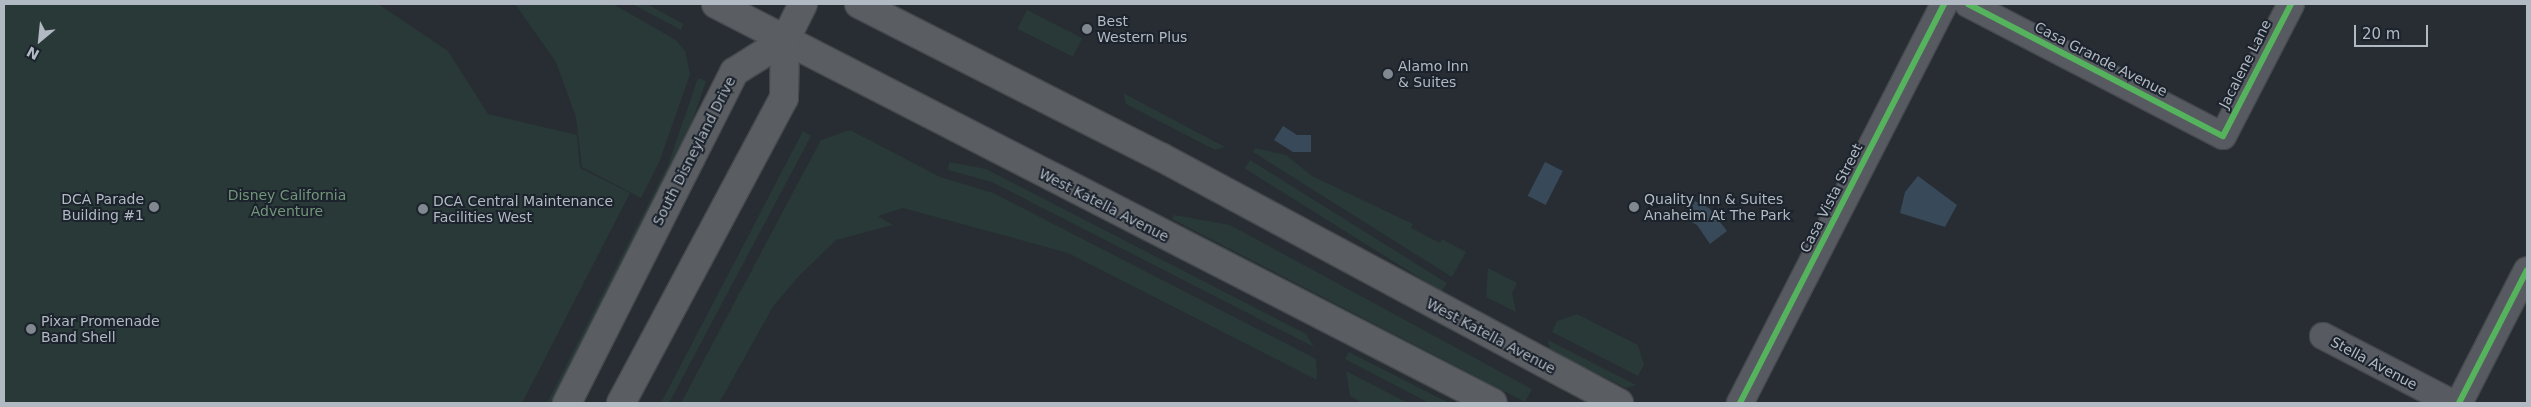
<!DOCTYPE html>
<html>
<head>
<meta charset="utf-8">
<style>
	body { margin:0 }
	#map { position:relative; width:2531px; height:407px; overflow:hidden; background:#272d32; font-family:"DejaVu Sans",sans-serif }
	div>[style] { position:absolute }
	.green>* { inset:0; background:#283938; transform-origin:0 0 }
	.water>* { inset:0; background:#38495a; transform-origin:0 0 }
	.roads { filter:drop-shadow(1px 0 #45494d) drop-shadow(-1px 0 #45494d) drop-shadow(0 1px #45494d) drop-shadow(0 -1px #45494d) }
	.minor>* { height:26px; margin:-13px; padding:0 13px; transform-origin:13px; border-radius:13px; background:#575b61 }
	.major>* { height:28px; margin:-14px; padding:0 14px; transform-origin:14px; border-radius:14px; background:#5a5d62 }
	.cycleway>* { height:6px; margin:-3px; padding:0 3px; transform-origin:3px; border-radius:3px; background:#56b35d }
	.dots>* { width:14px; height:14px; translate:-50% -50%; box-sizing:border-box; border:2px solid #1c232c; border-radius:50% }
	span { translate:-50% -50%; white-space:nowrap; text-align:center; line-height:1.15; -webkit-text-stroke:4px #1c232c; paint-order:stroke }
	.poi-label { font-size:14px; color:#b1b9c3 }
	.left { translate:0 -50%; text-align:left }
	.right { translate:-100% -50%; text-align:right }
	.street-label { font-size:14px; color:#b1b9c3 }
	.park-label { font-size:14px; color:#729679 }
	.frame { position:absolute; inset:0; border:5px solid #b1b9c3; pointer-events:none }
	.north { position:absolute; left:15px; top:15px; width:50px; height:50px; -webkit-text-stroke:4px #1c232c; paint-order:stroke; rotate:208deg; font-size:14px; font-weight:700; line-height:20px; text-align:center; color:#b1b9c3 }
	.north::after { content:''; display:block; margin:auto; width:18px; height:22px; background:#b1b9c3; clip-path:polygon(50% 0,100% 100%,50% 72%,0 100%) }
	.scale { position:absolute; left:2354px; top:25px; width:74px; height:22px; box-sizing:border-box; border:2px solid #b1b9c3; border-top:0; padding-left:6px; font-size:15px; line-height:18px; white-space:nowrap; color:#b1b9c3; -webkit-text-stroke:4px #1c232c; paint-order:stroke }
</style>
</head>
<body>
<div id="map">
	<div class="green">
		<div style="clip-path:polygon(4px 4px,378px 4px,448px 51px,488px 114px,577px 135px,580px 168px,630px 193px,522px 403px,4px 403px)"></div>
		<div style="clip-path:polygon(515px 4px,613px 4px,676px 40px,685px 51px,690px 74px,660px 160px,641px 198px,582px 167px,576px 117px,556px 62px)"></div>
		<div style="clip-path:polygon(632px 4px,647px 4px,683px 24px,681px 30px)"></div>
		<div style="left:1027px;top:10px;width:62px;height:21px;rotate:27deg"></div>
		<div style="clip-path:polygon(698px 78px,706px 81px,676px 169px,557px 403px,547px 403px,668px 165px)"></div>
		<div style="clip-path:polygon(1123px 93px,1225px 147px,1215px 150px,1126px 104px)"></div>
		<div style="clip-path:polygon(850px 130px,940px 177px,993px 193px,1316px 359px,1317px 380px,1068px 253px,903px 208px,878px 216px,893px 225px,836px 240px,799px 276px,774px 305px,719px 403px,681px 403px,821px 140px)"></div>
		<div style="clip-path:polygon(803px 131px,811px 136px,669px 403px,661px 403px)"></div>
		<div style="clip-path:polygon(1255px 148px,1286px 155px,1312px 176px,1413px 224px,1411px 228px,1440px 243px,1442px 239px,1466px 252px,1452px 277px,1253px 152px)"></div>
		<div style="left:1250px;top:160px;width:232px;height:10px;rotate:32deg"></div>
		<div style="clip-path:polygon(949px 162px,986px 169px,1306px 334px,1314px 347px,992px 182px,948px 170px)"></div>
		<div style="clip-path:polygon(1174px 215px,1230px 225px,1532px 389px,1525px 402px,1172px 219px)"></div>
		<div style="clip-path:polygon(1488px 268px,1517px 283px,1512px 293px,1516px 312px,1486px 297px)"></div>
		<div style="clip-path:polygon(1577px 314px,1638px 345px,1644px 365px,1638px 376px,1552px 332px,1557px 321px)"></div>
		<div style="clip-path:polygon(1548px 340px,1636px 385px,1626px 388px,1550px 350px)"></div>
		<div style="clip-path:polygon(1349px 352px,1449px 403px,1429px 403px,1345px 359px)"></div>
		<div style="clip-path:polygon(1346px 371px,1408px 403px,1363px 403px,1350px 396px)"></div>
	</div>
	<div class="water">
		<div style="clip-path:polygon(1283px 126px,1297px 135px,1311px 135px,1311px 152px,1293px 152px,1274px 140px)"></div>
		<div style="left:1545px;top:162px;width:20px;height:38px;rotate:27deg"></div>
		<div style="clip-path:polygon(1918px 176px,1957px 205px,1945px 227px,1900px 213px,1905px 192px)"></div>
		<div style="clip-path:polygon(1695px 201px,1709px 208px,1727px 231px,1710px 244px,1697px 225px,1686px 219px)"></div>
	</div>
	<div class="roads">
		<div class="minor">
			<div style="left:1968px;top:4px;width:287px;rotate:27.4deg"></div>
			<div style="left:2223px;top:136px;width:148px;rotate:-62.7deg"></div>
			<div style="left:2323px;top:336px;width:145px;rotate:27.4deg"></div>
			<div style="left:1740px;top:403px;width:448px;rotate:-62.9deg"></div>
			<div style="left:2459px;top:403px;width:149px;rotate:-62.9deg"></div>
		</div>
		<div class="major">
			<div style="left:716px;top:4px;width:873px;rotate:27.18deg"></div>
			<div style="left:859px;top:4px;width:339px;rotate:26.9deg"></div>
			<div style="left:1161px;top:157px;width:520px;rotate:28.24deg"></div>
			<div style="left:567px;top:403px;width:371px;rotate:-63.2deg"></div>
			<div style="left:734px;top:72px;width:60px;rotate:-32.1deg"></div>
			<div style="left:621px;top:403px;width:346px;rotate:-61.9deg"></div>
			<div style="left:784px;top:98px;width:58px;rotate:-89deg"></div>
			<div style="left:785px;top:40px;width:40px;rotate:-63.4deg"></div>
		</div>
	</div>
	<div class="cycleway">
		<div style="left:1968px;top:4px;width:287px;rotate:27.4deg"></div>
		<div style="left:2223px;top:136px;width:148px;rotate:-62.7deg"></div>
		<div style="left:1740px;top:403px;width:448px;rotate:-62.9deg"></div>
		<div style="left:2459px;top:403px;width:149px;rotate:-62.9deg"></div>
	</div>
	<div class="dots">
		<div style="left:1087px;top:29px;background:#818890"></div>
		<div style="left:1388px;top:74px;background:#818890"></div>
		<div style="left:154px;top:207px;background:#818890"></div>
		<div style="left:1634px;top:207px;background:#818890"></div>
		<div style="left:423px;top:209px;background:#818890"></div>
		<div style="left:31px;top:329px;background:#818890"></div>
	</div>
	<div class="poi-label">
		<span class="left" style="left:1097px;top:29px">Best<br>Western Plus</span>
		<span class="left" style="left:1398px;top:74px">Alamo Inn<br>&amp; Suites</span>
		<span class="right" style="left:144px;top:207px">DCA Parade<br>Building #1</span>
		<span class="left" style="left:1644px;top:207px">Quality Inn &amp; Suites<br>Anaheim At The Park</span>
		<span class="left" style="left:433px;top:209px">DCA Central Maintenance<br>Facilities West</span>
		<span class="left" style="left:41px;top:329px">Pixar Promenade<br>Band Shell</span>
	</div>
	<div class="street-label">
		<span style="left:2101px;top:59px;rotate:27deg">Casa Grande Avenue</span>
		<span style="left:2245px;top:64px;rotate:-63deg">Jacalene Lane</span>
		<span style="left:694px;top:151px;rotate:-63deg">South Disneyland Drive</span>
		<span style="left:1831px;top:198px;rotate:-63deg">Casa Vista Street</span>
		<span style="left:1104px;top:205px;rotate:27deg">West Katella Avenue</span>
		<span style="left:1491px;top:336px;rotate:28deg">West Katella Avenue</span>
		<span style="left:2374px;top:363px;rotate:28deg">Stella Avenue</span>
	</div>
	<div class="park-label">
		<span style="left:287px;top:203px">Disney California<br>Adventure</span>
	</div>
	<div class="frame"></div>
	<div class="north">N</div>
	<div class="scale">20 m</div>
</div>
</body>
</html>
